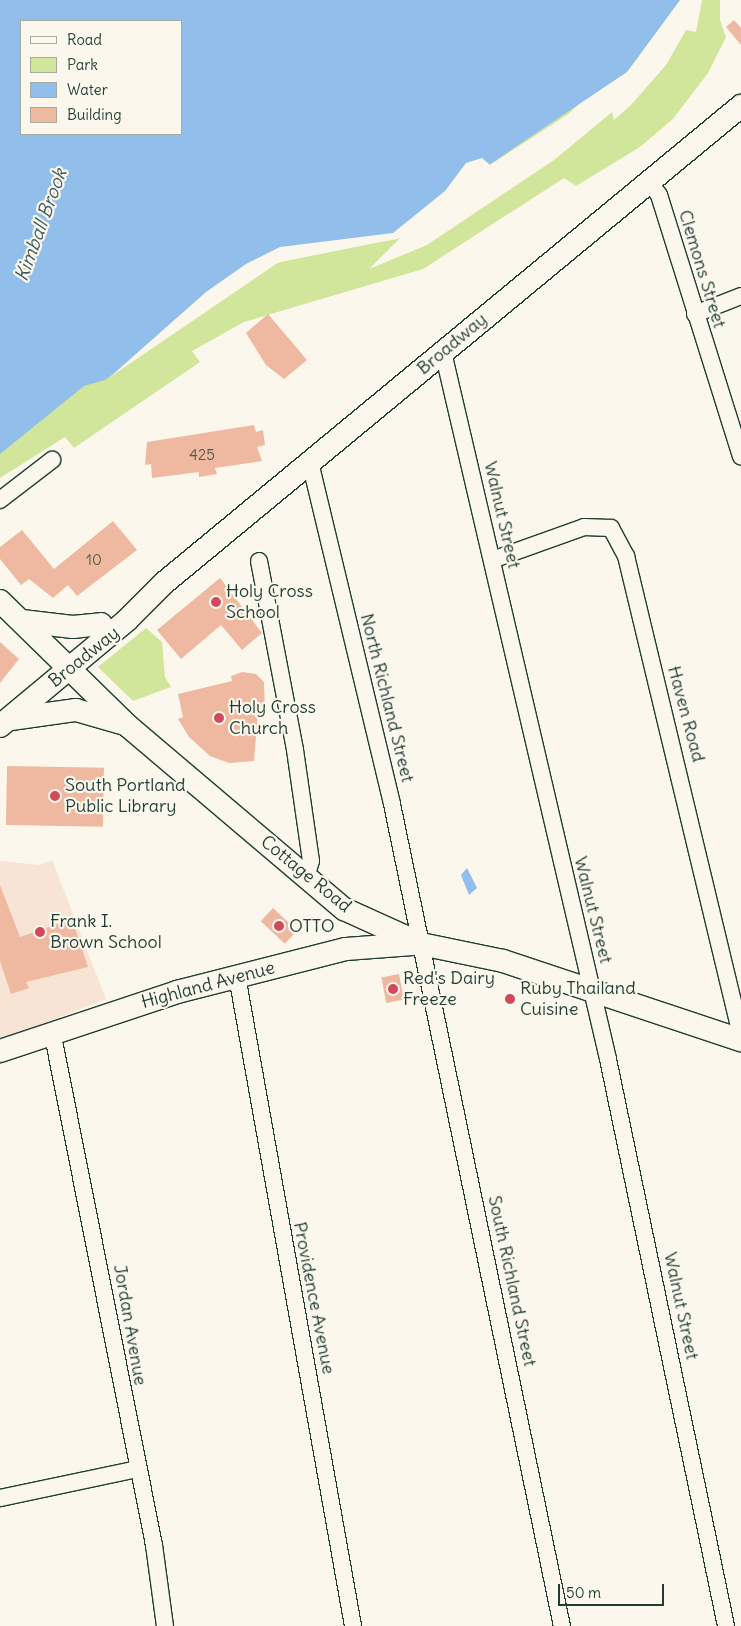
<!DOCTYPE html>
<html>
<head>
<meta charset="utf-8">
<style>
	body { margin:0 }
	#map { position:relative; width:741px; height:1626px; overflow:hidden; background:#fbf7ec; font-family:Delius,sans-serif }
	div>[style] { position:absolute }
	.built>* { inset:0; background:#f7e4d5 }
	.green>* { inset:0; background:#d2e69b }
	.water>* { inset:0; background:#91beea }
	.pier>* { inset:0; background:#fbf7ec }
	.building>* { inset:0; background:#eeb9a0; transform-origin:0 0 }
	.roads { filter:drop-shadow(1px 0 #1f3d34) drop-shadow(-1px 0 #1f3d34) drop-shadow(0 1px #1f3d34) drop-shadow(0 -1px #1f3d34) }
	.street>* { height:16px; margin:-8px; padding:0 8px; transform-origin:8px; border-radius:8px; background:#fbf7ec }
	.secondary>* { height:22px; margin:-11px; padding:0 11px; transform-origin:11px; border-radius:11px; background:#fbf7ec }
	.dots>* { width:14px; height:14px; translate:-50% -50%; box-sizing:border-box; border:2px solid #fbf7ec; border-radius:50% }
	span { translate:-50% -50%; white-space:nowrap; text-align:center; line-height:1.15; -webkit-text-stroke:4.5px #fbf7ec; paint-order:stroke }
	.number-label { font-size:15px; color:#535c4f }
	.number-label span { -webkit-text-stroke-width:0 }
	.street-label { font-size:18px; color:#1f3d34 }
	.poi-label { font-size:18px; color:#1f3d34 }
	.left { translate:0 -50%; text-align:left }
	.water-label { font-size:19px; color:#3c5d62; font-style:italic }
	.legend { position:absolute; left:20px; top:20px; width:162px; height:115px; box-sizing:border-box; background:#fbf7ec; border:1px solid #a3ada2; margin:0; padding:6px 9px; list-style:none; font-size:15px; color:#1f3d34 }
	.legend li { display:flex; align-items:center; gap:10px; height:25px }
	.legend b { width:25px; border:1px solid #a3ada2 }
	.scale { position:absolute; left:558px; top:1584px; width:106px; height:22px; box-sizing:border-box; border:2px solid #1f3d34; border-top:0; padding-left:6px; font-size:15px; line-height:18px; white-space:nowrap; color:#1f3d34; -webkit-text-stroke:4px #fbf7ec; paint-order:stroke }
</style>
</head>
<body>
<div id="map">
	<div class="built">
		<div style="clip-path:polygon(52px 860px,106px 999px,0 1041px,0 861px,40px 865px)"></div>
	</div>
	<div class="green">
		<div style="clip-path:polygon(evenodd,0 0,680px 0,627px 72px,594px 91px,567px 115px,462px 183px,284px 255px,258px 274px,276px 263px,400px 238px,369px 269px,427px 245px,554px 160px,612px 112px,614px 120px,630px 106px,666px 65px,686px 30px,696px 32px,702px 0,720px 0,720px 20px,726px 37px,708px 73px,673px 119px,640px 147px,576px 186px,564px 178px,423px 269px,244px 322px,192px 351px,200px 362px,74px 448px,65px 437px,0 478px,0 0,21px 21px,181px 21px,181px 134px,21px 134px,21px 21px)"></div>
		<div style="clip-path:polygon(146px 628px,162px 642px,165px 677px,171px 687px,133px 701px,98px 667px)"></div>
	</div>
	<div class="water">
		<div style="clip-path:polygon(evenodd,0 0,680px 0,627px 72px,462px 183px,396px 237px,284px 255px,105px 380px,84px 386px,0 454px,0 0,21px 21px,181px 21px,181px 134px,21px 134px,21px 21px)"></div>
		<div style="clip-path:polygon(467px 868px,477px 888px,469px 895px,461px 875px)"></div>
	</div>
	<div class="pier">
		<div style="clip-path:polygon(482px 158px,490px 165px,397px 239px,285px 258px,110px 377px,206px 292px,246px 264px,280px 247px,393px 233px,445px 191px,466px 163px)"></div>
	</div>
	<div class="building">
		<div style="clip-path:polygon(734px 20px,741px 28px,741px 45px,726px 27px)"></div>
		<div style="clip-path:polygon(268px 314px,307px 360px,284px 379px,266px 365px,246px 333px)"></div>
		<div style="clip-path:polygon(254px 425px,256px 432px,263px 430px,265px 445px,257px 447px,262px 461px,215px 468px,217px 474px,199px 477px,199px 472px,152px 478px,151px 464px,145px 465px,147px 442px)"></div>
		<div style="clip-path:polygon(113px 521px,137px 550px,77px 596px,68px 585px,53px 598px,29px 579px,21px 585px,0 559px,0 547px,22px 530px,54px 569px)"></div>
		<div style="clip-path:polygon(220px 578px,262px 633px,242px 650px,221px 625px,181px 659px,157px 630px)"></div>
		<div style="clip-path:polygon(0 642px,19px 659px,0 683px)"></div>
		<div style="clip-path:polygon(242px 672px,256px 674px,264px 682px,265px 713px,258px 712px,254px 761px,229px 763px,210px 756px,189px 737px,178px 719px,183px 717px,178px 694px,232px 681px,231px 676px)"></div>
		<div style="left:7px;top:766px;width:97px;height:59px;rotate:1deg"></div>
		<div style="clip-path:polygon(0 885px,20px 937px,72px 919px,88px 967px,26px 982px,29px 988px,11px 994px,0 961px)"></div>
		<div style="left:273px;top:908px;width:33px;height:18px;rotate:43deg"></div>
		<div style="left:399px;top:974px;width:26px;height:18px;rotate:79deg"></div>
	</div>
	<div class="roads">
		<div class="street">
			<div style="left:649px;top:182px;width:16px;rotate:52deg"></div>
			<div style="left:659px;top:195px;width:274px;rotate:72.6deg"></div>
			<div style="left:695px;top:314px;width:49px;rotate:-21.4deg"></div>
			<div style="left:443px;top:352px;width:726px;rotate:76.86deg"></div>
			<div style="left:608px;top:1059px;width:579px;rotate:78.24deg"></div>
			<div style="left:310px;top:462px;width:352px;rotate:76.5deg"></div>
			<div style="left:392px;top:804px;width:839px;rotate:78.32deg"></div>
			<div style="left:0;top:500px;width:66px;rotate:-37.6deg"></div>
			<div style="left:492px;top:560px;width:98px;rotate:-19.7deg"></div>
			<div style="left:584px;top:527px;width:27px;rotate:2deg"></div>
			<div style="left:611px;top:528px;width:32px;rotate:62deg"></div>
			<div style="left:626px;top:556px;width:492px;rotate:76.5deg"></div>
			<div style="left:259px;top:561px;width:192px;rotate:79.2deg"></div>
			<div style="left:295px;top:750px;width:112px;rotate:81.8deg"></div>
			<div style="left:311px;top:861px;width:17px;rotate:107deg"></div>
			<div style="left:237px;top:976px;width:660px;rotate:79.88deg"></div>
			<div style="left:52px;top:1031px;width:524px;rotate:78.78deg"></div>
			<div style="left:154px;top:1545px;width:82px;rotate:82.3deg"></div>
			<div style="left:0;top:1498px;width:141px;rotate:-11.9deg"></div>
		</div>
		<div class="secondary">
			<div style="left:0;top:601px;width:179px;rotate:44.3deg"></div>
			<div style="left:128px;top:726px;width:283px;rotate:40.3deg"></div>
			<div style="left:344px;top:909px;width:85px;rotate:24.4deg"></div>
			<div style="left:421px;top:944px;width:84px;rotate:11.7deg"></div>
			<div style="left:503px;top:961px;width:251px;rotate:18.4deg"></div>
			<div style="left:22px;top:621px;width:51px;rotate:6.7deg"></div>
			<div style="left:73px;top:627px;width:28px;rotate:-6deg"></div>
			<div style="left:11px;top:719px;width:66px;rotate:-7.9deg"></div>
			<div style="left:76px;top:710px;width:47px;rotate:16.1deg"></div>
			<div style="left:0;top:726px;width:165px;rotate:-39.8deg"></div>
			<div style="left:127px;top:620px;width:52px;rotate:-45deg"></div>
			<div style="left:164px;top:583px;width:749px;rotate:-39.58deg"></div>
			<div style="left:0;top:1051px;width:187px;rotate:-18.4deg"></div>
			<div style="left:177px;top:992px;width:174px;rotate:-14.3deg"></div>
			<div style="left:346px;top:949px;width:67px;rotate:-4.3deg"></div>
		</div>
	</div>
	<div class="dots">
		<div style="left:216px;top:602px;background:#d1495b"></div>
		<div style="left:219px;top:718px;background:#d1495b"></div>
		<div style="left:55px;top:796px;background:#d1495b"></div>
		<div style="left:279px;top:926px;background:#d1495b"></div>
		<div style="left:40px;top:932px;background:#d1495b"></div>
		<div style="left:393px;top:989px;background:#d1495b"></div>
		<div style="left:510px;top:999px;background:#d1495b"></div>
	</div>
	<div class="number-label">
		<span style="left:202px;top:455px">425</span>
		<span style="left:94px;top:560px">10</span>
	</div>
	<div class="street-label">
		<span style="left:702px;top:269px;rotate:73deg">Clemons Street</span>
		<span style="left:452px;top:344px;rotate:-40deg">Broadway</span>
		<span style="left:502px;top:515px;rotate:77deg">Walnut Street</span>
		<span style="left:84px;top:657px;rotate:-39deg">Broadway</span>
		<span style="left:387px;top:698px;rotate:76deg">North Richland Street</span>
		<span style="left:686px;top:714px;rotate:75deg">Haven Road</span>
		<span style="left:306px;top:874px;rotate:39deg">Cottage Road</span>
		<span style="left:593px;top:910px;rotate:76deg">Walnut Street</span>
		<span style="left:208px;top:985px;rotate:-15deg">Highland Avenue</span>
		<span style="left:512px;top:1281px;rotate:78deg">South Richland Street</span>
		<span style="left:314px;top:1298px;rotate:79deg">Providence Avenue</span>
		<span style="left:681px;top:1306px;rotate:78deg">Walnut Street</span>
		<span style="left:130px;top:1325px;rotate:80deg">Jordan Avenue</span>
	</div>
	<div class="poi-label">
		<span class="left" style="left:226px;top:602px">Holy Cross<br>School</span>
		<span class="left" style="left:229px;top:718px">Holy Cross<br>Church</span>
		<span class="left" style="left:65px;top:796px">South Portland<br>Public Library</span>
		<span class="left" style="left:50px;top:932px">Frank I.<br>Brown School</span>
		<span class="left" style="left:289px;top:926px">OTTO</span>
		<span class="left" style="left:403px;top:989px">Red's Dairy<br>Freeze</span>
		<span class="left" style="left:520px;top:999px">Ruby Thailand<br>Cuisine</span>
	</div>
	<div class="water-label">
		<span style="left:41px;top:225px;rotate:-70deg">Kimball Brook</span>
	</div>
	<ul class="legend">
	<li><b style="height:6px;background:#fbf7ec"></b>Road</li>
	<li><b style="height:14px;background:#d2e69b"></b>Park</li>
	<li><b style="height:14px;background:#91beea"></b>Water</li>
	<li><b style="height:14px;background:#eeb9a0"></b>Building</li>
	</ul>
	<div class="scale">50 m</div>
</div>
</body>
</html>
